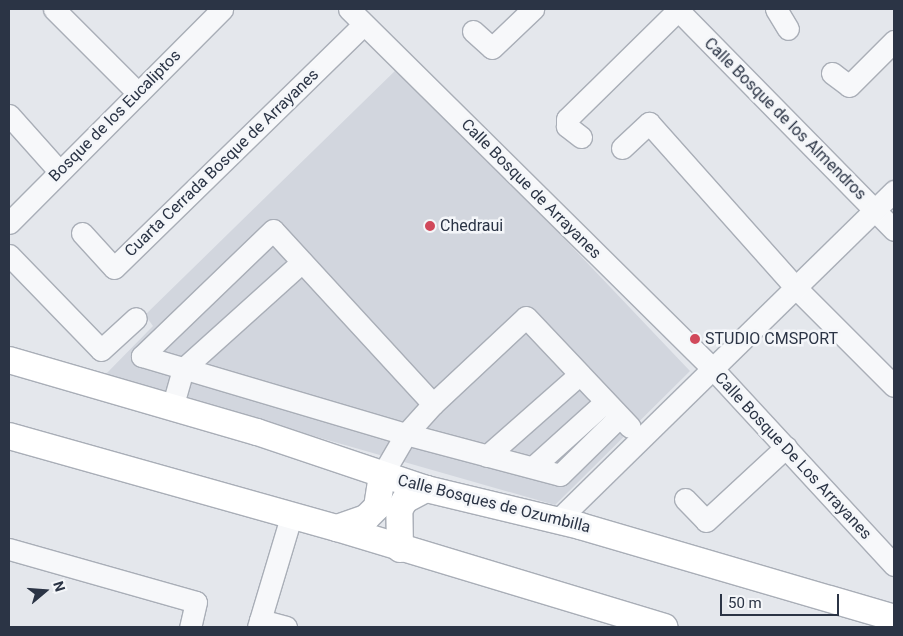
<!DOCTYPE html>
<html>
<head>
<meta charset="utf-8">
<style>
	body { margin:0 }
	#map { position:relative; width:903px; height:636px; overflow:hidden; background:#e4e7ec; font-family:Roboto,sans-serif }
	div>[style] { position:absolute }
	.built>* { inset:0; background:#d2d6de }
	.roads { filter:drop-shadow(1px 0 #a9aeb7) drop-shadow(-1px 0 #a9aeb7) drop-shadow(0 1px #a9aeb7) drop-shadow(0 -1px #a9aeb7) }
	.minor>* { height:21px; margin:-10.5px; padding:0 10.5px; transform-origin:10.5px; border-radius:10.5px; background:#f7f8fa }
	.major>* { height:26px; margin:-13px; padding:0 13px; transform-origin:13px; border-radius:13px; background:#fff }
	.dots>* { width:14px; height:14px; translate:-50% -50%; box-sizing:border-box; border:2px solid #f4f6f9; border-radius:50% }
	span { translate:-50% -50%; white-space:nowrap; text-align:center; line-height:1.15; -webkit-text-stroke:5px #f4f6f9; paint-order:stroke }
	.street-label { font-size:16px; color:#2b3445 }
	.poi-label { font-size:16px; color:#2b3445 }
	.left { translate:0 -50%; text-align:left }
	.frame { position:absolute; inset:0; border:10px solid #2b3445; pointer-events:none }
	.north { position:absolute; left:20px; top:566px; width:50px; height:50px; -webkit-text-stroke:4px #f4f6f9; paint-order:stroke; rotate:72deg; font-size:14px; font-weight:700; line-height:20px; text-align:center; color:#2b3445 }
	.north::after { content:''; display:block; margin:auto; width:18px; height:22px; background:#2b3445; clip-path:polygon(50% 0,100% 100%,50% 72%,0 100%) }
	.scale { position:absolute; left:720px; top:594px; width:119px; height:22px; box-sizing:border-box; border:2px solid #2b3445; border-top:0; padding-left:6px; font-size:15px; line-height:18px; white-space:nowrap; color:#2b3445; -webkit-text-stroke:4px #f4f6f9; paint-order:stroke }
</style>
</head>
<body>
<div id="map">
	<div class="built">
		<div style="clip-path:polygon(400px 66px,690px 371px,555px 505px,104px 376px,153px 326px,145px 315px)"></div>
	</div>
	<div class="roads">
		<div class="minor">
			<div style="left:54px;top:9px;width:119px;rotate:45deg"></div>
			<div style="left:349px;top:9px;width:512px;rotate:44.68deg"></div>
			<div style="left:713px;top:369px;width:267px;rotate:47.3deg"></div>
			<div style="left:677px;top:9px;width:310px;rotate:45.5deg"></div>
			<div style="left:776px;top:9px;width:23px;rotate:59deg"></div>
			<div style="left:473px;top:31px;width:25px;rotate:42deg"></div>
			<div style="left:492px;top:48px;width:57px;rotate:-43.6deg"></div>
			<div style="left:832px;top:73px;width:21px;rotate:37deg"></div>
			<div style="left:849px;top:86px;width:64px;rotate:-45deg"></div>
			<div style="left:9px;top:115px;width:76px;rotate:48.2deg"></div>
			<div style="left:581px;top:137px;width:18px;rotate:-142deg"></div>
			<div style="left:567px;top:126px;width:7px;rotate:-90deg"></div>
			<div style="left:567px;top:119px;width:156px;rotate:-44.5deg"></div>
			<div style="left:622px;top:148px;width:37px;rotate:-43deg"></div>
			<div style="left:649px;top:123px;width:220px;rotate:48.3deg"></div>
			<div style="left:795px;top:287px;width:140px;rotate:45deg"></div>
			<div style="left:9px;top:223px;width:302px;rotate:-45.1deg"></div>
			<div style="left:82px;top:233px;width:47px;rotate:47.6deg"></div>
			<div style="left:114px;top:268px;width:349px;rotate:-44.3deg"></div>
			<div style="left:9px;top:255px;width:132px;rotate:45.9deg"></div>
			<div style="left:101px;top:350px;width:47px;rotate:-42.4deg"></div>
			<div style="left:433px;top:404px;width:127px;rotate:-43.1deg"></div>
			<div style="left:526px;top:317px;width:151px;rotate:46.6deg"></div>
			<div style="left:172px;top:408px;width:41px;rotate:-74.2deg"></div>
			<div style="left:183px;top:369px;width:160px;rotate:-42deg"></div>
			<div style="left:487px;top:456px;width:123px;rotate:-41.4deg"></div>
			<div style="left:533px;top:467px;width:96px;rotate:-42deg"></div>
			<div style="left:382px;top:475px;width:48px;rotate:-59.7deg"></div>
			<div style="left:406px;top:434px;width:40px;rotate:-48deg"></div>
			<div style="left:433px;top:404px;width:236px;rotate:-132.6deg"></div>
			<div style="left:273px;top:230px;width:182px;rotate:136.1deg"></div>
			<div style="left:142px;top:356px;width:275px;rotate:16.5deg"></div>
			<div style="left:406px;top:434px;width:159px;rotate:14.9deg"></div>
			<div style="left:560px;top:475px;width:81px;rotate:-44.5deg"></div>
			<div style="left:685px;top:499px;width:30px;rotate:46deg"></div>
			<div style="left:706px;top:521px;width:109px;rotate:-42.8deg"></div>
			<div style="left:557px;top:521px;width:472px;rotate:-44.4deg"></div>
			<div style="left:9px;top:549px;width:194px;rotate:15.8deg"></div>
			<div style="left:196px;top:602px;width:26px;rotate:103deg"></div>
			<div style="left:260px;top:620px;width:27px;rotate:15deg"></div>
			<div style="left:258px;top:627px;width:115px;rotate:-73.3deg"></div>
		</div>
		<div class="major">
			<div style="left:9px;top:360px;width:258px;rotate:16.2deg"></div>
			<div style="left:257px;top:432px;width:178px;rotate:18.6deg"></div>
			<div style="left:426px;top:489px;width:158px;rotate:13.5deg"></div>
			<div style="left:580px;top:526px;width:327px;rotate:16.3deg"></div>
			<div style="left:9px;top:436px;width:341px;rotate:15.7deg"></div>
			<div style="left:337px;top:528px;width:342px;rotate:16.8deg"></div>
			<div style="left:337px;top:528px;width:31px;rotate:-19deg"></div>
			<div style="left:366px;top:518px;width:16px;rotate:-45deg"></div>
			<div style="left:377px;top:507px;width:32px;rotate:-81deg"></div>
			<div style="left:400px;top:549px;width:39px;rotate:-91deg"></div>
			<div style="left:399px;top:510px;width:12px;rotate:-59deg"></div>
			<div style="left:405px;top:500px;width:24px;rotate:-28deg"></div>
		</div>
	</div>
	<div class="dots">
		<div style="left:430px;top:226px;background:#d1495b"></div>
		<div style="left:695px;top:339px;background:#d1495b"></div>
	</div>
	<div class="street-label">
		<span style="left:115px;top:116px;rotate:-45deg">Bosque de los Eucaliptos</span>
		<span style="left:785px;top:119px;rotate:45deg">Calle Bosque de los Almendros</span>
		<span style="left:222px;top:163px;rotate:-44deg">Cuarta Cerrada Bosque de Arrayanes</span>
		<span style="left:531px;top:189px;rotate:45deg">Calle Bosque de Arrayanes</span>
		<span style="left:793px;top:456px;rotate:47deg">Calle Bosque De Los Arrayanes</span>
		<span style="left:494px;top:504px;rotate:14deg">Calle Bosques de Ozumbilla</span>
	</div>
	<div class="poi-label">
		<span class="left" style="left:440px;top:226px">Chedraui</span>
		<span class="left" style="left:705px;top:339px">STUDIO CMSPORT</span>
	</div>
	<div class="frame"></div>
	<div class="north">N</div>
	<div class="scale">50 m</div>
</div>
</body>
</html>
